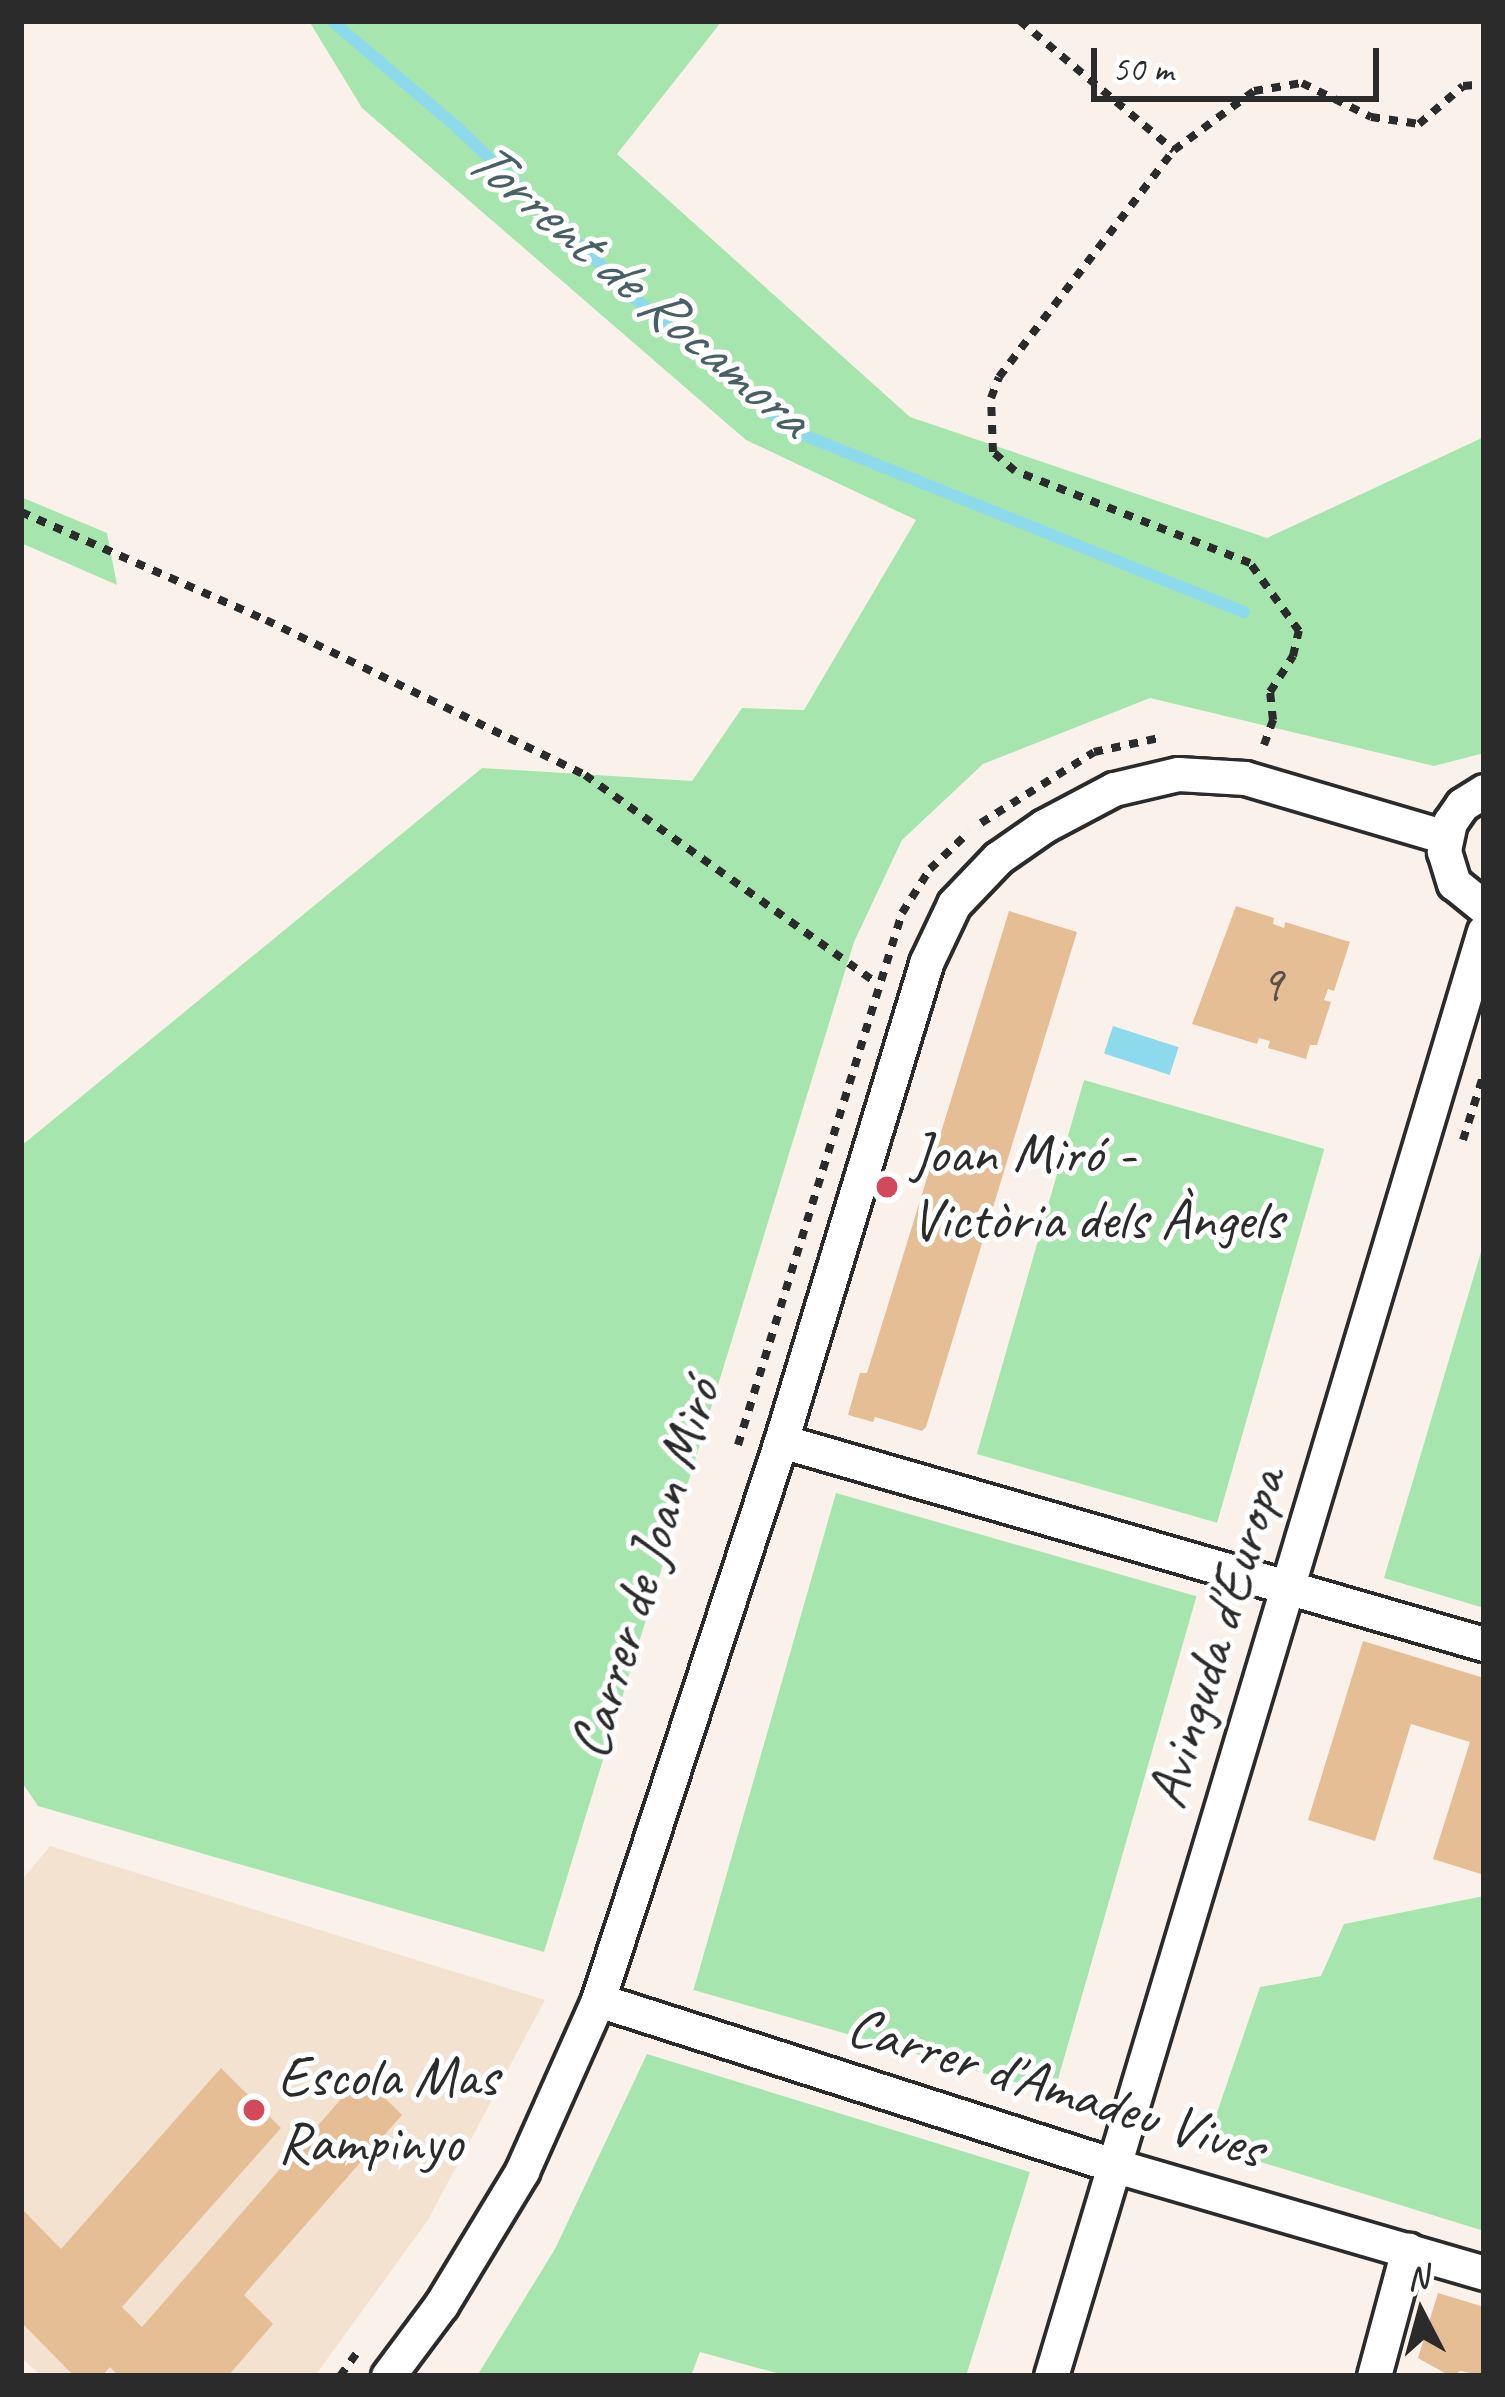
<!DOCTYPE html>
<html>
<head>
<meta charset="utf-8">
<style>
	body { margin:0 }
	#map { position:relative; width:1505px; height:2397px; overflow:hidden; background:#faf2ea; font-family:Caveat,sans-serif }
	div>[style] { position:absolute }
	.built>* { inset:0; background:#f4e2d1 }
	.green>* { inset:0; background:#a6e6ae; transform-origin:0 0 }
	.water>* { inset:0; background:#8ddaec; transform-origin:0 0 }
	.stream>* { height:12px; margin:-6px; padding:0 6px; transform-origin:6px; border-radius:6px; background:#8ddaec }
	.building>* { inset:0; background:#e5be96 }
	.path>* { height:8px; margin-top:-4px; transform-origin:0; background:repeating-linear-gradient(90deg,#2b2b2b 0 9px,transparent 0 18px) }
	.roads { filter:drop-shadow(3px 0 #2b2b2b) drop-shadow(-3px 0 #2b2b2b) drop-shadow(0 3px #2b2b2b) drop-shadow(0 -3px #2b2b2b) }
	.street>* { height:33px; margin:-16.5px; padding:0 16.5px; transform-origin:16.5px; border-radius:16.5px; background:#fff }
	.dots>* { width:33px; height:33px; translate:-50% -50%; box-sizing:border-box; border:6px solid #fff; border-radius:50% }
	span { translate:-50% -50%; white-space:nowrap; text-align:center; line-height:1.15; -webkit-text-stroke:10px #fff; paint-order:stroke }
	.number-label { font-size:51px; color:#5a5046 }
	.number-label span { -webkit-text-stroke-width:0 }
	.poi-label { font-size:57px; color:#2b2b2b }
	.left { translate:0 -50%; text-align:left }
	.street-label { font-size:57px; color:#2b2b2b }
	.water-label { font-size:60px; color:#486065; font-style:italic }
	.frame { position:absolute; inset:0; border:24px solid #2b2b2b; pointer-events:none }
	.north { position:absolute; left:1361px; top:2253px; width:120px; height:120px; -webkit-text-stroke:9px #fff; paint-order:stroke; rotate:354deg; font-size:33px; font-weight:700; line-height:48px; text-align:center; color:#2b2b2b }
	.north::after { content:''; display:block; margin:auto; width:42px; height:54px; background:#2b2b2b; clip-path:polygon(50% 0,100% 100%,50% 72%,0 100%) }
	.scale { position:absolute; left:1091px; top:48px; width:288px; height:54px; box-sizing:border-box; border:6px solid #2b2b2b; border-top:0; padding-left:15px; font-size:36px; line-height:42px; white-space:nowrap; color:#2b2b2b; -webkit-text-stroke:9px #fff; paint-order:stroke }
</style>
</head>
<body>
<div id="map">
	<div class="built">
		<div style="clip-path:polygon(50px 1846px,545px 2000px,428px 2220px,315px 2376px,42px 2376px,21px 2358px,21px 1881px)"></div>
	</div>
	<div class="green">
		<div style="clip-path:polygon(309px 21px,722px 21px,617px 154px,910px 417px,1267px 538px,1484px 437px,1484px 753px,1434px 766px,1150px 698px,983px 764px,902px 840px,854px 942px,544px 1952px,38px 1806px,21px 1781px,21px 1146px,482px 768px,692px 781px,742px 708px,804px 710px,916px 520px,746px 440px,362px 108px)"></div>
		<div style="clip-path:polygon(21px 497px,107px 533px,117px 585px,21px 543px)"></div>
		<div style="left:1084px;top:1080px;width:250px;height:389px;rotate:16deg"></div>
		<div style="clip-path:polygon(1484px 1242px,1484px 1608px,1384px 1578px)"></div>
		<div style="left:836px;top:1493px;width:375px;height:517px;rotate:16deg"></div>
		<div style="clip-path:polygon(1484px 1896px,1484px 2231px,1206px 2145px,1260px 1987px,1321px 1976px,1344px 1924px)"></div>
		<div style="clip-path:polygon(647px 2054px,1030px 2172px,966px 2376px,787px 2376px,700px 2352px,691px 2376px,477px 2376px,555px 2249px)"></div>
	</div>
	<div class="water">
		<div style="left:1113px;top:1026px;width:69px;height:29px;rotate:18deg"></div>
	</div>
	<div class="stream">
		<div style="left:332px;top:21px;width:168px;rotate:40.4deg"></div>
		<div style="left:460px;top:130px;width:274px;rotate:43.8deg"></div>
		<div style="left:658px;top:320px;width:173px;rotate:39.6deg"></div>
		<div style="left:791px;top:430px;width:488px;rotate:21.9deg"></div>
	</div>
	<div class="building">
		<div style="clip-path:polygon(1236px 906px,1274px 918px,1273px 924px,1284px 928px,1285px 922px,1350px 942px,1334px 991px,1328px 989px,1324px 1000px,1331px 1002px,1317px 1045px,1310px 1045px,1306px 1059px,1268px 1048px,1270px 1041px,1259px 1038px,1257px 1044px,1192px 1024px)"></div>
		<div style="clip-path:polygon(1009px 911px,1077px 932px,926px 1427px,922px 1431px,875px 1417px,873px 1422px,848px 1415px,860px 1373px,867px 1373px)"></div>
		<div style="clip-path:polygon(1363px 1641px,1484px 1678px,1484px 1875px,1433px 1859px,1470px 1742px,1411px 1724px,1375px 1841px,1308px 1820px)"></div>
		<div style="clip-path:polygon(221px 2068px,281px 2128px,122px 2307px,142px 2327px,362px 2075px,402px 2115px,244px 2295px,273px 2324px,228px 2376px,119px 2376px,110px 2367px,102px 2376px,74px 2376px,21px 2322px,21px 2208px,61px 2249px)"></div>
		<div style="clip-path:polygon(1438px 2293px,1484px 2307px,1484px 2376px,1461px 2371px,1450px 2376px,1418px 2358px)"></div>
	</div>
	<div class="path">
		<div style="left:1020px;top:21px;width:201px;rotate:40deg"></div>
		<div style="left:21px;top:512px;width:268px;rotate:23.8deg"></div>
		<div style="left:266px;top:620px;width:355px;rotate:25.9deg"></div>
		<div style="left:585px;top:775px;width:359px;rotate:35.5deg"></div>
		<div style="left:1264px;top:745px;width:27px;rotate:-70deg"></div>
		<div style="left:1273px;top:720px;width:28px;rotate:-96deg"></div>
		<div style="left:1270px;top:692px;width:43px;rotate:-57.4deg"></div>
		<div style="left:1293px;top:656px;width:26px;rotate:-77deg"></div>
		<div style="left:1299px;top:631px;width:84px;rotate:-125.8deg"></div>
		<div style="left:1250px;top:563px;width:252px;rotate:-158.6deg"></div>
		<div style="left:1015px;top:471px;width:29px;rotate:-139deg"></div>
		<div style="left:993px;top:452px;width:54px;rotate:-92.1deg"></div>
		<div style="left:991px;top:398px;width:22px;rotate:-69deg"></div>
		<div style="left:999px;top:377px;width:287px;rotate:-52.4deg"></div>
		<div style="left:1174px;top:150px;width:99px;rotate:-36.4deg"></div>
		<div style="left:1254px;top:91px;width:49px;rotate:-9.5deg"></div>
		<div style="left:1302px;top:83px;width:77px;rotate:26.2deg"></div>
		<div style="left:1371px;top:117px;width:49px;rotate:8.3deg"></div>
		<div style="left:1419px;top:124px;width:58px;rotate:-40.8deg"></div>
		<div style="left:1463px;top:86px;width:21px;rotate:-5deg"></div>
		<div style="left:981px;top:823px;width:133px;rotate:-32.1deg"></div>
		<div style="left:1094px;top:752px;width:66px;rotate:-12.2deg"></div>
		<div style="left:1463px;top:1140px;width:70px;rotate:-72.6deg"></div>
		<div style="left:738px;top:1445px;width:557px;rotate:-72.87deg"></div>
		<div style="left:902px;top:913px;width:52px;rotate:-57.5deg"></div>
		<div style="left:930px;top:869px;width:54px;rotate:-43.5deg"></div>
		<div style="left:340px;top:2376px;width:29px;rotate:-54deg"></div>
	</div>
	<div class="roads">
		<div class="street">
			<div style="left:1484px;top:791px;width:26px;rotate:148deg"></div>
			<div style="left:1462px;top:805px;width:21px;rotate:125deg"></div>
			<div style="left:1450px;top:822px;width:30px;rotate:102deg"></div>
			<div style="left:1444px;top:851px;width:34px;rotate:73deg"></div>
			<div style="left:1454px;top:883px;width:38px;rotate:39deg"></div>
			<div style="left:781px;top:1441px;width:732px;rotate:16.11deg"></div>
			<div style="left:598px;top:2000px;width:544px;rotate:17.77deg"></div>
			<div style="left:1116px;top:2166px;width:383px;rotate:16.2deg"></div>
			<div style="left:388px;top:2376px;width:89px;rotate:-53.3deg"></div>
			<div style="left:441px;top:2305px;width:157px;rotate:-58.8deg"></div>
			<div style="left:522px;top:2171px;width:187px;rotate:-66deg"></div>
			<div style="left:598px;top:2000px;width:588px;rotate:-71.87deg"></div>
			<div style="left:781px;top:1441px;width:500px;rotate:-73.1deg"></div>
			<div style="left:926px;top:963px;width:65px;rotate:-64.6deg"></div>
			<div style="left:954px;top:904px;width:64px;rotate:-46.3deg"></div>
			<div style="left:998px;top:858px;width:56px;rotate:-34.8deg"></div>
			<div style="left:1044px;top:826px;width:79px;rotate:-27.9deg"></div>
			<div style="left:1114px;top:789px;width:66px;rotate:-13.2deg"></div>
			<div style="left:1178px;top:774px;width:67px;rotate:3.4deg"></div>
			<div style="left:1245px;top:778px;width:209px;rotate:16.4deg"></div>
			<div style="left:1051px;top:2376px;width:1508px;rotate:-73.32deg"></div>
			<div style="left:1374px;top:2376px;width:131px;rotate:-74.9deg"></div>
		</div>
	</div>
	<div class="dots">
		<div style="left:887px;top:1187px;background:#d1495b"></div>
		<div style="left:254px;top:2110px;background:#d1495b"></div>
	</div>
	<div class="number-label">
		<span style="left:1271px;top:983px">9</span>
	</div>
	<div class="poi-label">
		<span class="left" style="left:911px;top:1187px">Joan Miró -<br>Victòria dels Àngels</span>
		<span class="left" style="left:278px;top:2110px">Escola Mas<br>Rampinyo</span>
	</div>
	<div class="street-label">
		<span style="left:645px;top:1569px;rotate:-73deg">Carrer de Joan Miró</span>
		<span style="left:1216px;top:1638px;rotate:-73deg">Avinguda d'Europa</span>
		<span style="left:1056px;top:2087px;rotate:17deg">Carrer d'Amadeu Vives</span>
	</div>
	<div class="water-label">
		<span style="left:639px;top:287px;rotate:40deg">Torrent de Rocamora</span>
	</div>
	<div class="frame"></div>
	<div class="north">N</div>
	<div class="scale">50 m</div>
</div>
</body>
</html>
